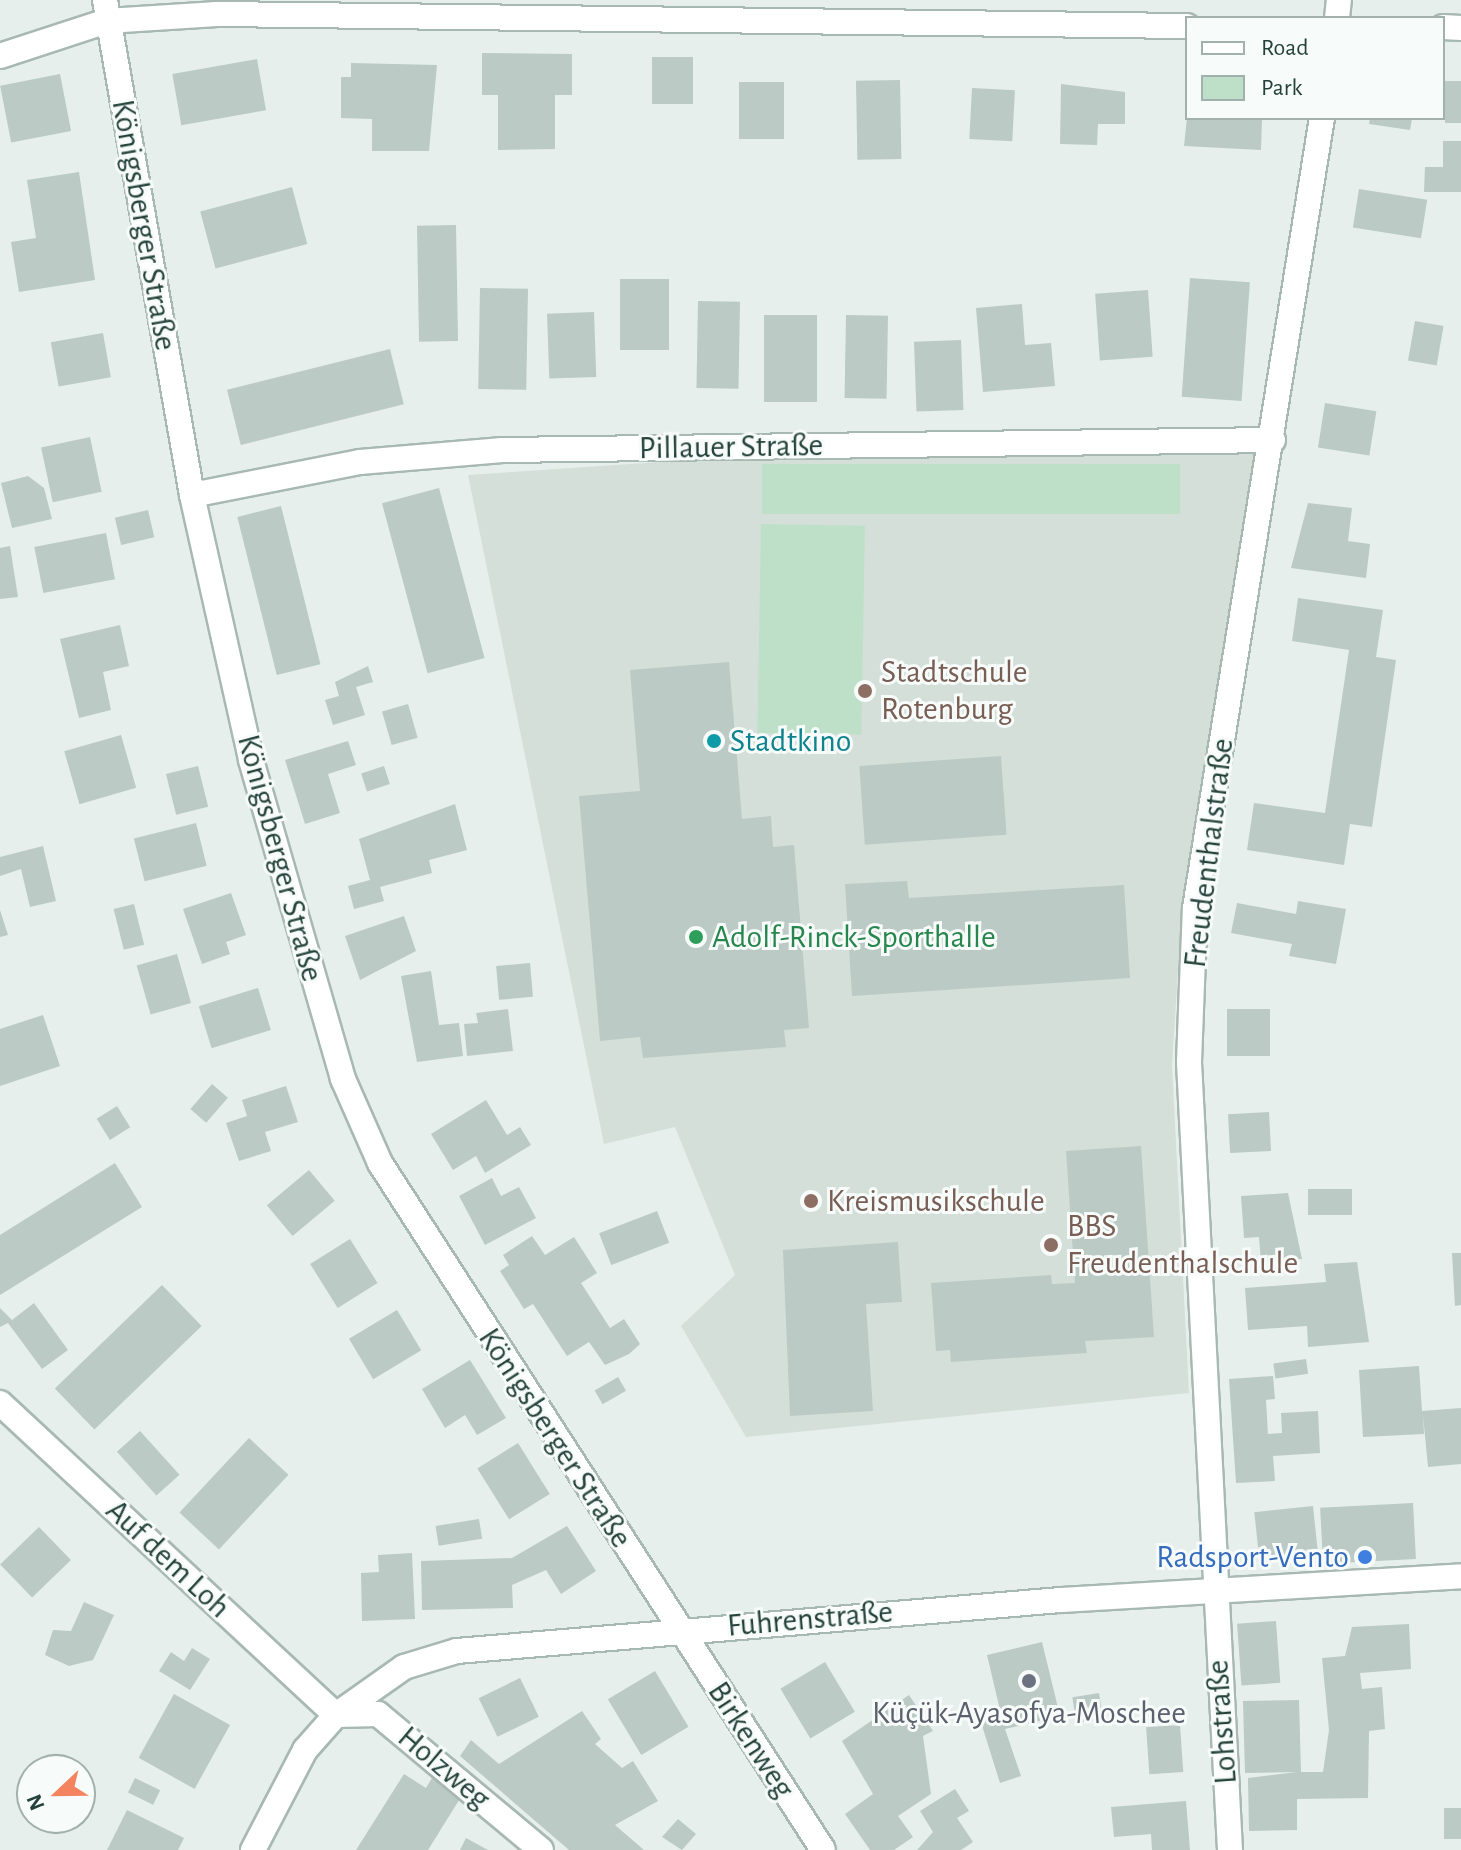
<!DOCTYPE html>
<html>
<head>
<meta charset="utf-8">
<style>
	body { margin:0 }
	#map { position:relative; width:1461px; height:1850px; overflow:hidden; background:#e6efeb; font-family:"Alegreya Sans",sans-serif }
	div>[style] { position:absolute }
	.built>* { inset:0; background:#d4dfda }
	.green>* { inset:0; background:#bfe0c8; transform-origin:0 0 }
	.building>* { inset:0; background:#bbcac4; transform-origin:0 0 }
	.roads { filter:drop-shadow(2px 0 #a8b8b2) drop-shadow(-2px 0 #a8b8b2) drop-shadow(0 2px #a8b8b2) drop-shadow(0 -2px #a8b8b2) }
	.minor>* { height:24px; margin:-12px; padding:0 12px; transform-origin:12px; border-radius:12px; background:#fff }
	.dots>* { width:22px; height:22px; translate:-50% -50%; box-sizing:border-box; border:4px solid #f7fbf9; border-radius:50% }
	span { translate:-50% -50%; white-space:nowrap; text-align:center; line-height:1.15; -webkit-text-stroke:6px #f7fbf9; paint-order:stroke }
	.street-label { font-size:32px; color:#24423a }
	.education-label { font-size:32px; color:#785e54 }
	.left { translate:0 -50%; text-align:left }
	.culture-label { font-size:32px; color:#0d838f }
	.leisure-label { font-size:32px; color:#27864d }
	.shop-label { font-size:32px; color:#366cbe }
	.right { translate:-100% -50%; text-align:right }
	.worship-label { font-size:32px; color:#5b616d }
	.legend { position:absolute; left:1185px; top:16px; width:260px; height:104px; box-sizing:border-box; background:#f7fbf9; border:2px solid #a3b1ad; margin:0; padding:10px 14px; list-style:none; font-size:24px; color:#24423a }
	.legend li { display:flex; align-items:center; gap:16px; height:40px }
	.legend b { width:40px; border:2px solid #a3b1ad }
	.north { position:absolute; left:16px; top:1754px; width:80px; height:80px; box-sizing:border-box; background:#f7fbf9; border:2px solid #a3b1ad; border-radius:50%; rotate:248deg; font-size:22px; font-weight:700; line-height:32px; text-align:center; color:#24423a }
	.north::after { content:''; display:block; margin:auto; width:28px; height:36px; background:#f4845f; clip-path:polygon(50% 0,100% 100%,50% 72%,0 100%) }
</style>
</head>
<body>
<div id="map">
	<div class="built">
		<div style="clip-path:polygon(1259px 450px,1182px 908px,1172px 1065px,1189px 1393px,746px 1437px,681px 1326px,735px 1275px,675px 1127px,604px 1144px,468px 475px,795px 453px)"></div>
	</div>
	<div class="green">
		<div style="left:762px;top:464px;width:418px;height:50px"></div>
		<div style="left:761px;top:524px;width:104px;height:209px;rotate:1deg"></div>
	</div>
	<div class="building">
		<div style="clip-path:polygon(482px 53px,572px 54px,572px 95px,555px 95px,555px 149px,498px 150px,498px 95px,482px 95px)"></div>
		<div style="left:652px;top:57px;width:41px;height:47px"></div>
		<div style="left:257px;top:59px;width:52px;height:86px;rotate:80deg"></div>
		<div style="clip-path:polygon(351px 63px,437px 65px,429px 151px,372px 151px,372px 119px,341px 118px,341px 77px,351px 77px)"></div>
		<div style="left:60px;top:74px;width:58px;height:61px;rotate:79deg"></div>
		<div style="left:900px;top:80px;width:79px;height:44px;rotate:89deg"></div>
		<div style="left:1445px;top:81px;width:16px;height:42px"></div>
		<div style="left:739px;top:82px;width:45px;height:57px"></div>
		<div style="clip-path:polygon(1061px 84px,1125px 92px,1125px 124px,1098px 124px,1097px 145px,1060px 144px)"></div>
		<div style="left:972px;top:88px;width:43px;height:51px;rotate:3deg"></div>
		<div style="clip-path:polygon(1187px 118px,1262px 118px,1261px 150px,1184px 146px)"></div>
		<div style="clip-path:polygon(1370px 118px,1412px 118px,1410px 130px,1369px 124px)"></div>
		<div style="clip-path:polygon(1443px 141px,1461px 141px,1461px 192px,1424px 192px,1425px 167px,1443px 167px)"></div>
		<div style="clip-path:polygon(79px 172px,95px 280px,19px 292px,11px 242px,36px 238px,27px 180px)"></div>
		<div style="left:292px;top:187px;width:59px;height:95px;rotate:75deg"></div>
		<div style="left:1359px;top:189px;width:69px;height:39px;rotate:9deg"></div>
		<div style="left:456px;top:225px;width:116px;height:39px;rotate:89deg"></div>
		<div style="left:1190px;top:278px;width:60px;height:119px;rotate:4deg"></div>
		<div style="left:620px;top:279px;width:49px;height:71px"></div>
		<div style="left:480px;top:288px;width:48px;height:101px;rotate:1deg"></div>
		<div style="left:1148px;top:290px;width:67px;height:53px;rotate:86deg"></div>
		<div style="left:698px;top:301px;width:42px;height:87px;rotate:1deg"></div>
		<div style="clip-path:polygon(1022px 304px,1025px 345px,1051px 343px,1055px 386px,983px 392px,976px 308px)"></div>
		<div style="left:594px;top:312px;width:65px;height:47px;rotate:88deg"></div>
		<div style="left:764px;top:315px;width:53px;height:87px"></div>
		<div style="left:846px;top:315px;width:42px;height:83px;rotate:1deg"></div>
		<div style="left:1415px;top:321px;width:29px;height:40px;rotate:10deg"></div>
		<div style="left:103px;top:333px;width:45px;height:53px;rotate:80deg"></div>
		<div style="left:961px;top:340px;width:70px;height:47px;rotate:88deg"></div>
		<div style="left:390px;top:349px;width:57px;height:168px;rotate:76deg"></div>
		<div style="left:1325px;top:403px;width:52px;height:45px;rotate:9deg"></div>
		<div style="left:90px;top:437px;width:56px;height:50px;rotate:78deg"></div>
		<div style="clip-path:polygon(28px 476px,44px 488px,52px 519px,12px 528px,1px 483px)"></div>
		<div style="left:439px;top:488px;width:176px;height:59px;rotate:75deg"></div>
		<div style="clip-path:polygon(1308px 503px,1352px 508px,1348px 541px,1370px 544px,1366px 578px,1291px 568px)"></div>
		<div style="left:281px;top:506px;width:163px;height:45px;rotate:76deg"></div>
		<div style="left:148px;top:510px;width:28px;height:34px;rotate:77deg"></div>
		<div style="left:106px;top:533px;width:47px;height:73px;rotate:79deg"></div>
		<div style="clip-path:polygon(10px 546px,18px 597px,0 599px,0 548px)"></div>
		<div style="clip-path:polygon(1298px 598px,1383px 610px,1376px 657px,1396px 660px,1372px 827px,1350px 824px,1344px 865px,1247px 850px,1254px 803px,1325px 813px,1349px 650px,1292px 641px)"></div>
		<div style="clip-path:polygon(120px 625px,129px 666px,103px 672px,111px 710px,79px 718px,60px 639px)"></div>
		<div style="clip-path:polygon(729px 662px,742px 819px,771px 816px,773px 847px,794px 845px,809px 1028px,784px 1030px,786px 1047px,643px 1058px,640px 1037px,600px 1041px,579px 796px,640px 791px,630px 670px)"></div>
		<div style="clip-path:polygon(368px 666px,373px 682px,356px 687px,365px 715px,333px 725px,325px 700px,339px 696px,335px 682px)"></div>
		<div style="left:408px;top:704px;width:35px;height:27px;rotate:74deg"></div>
		<div style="left:121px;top:735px;width:55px;height:59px;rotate:74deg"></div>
		<div style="clip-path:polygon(348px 741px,356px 765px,328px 774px,340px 813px,305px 824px,285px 760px)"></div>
		<div style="left:1001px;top:756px;width:79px;height:142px;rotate:86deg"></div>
		<div style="left:198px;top:766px;width:42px;height:33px;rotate:76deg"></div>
		<div style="left:384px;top:766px;width:19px;height:24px;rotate:72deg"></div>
		<div style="clip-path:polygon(455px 804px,467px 850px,429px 860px,432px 873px,380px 887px,384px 901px,354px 909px,348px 886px,370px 880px,359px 839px)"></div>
		<div style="left:196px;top:823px;width:44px;height:64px;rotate:76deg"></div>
		<div style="clip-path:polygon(43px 846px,56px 901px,30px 907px,21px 869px,0 876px,0 857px)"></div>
		<div style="clip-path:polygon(907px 881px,909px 898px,1124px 885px,1130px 978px,852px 996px,845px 884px)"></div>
		<div style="clip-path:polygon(231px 893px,246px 935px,226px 942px,230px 954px,202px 964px,183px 909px)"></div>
		<div style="clip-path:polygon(1298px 901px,1346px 909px,1336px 964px,1289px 956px,1292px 944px,1231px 933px,1237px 903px,1296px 914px)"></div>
		<div style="left:134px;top:904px;width:42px;height:21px;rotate:76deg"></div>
		<div style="clip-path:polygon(0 910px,8px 935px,0 937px)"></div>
		<div style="clip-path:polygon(404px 916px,416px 951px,360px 980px,345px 936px)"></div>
		<div style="left:177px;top:954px;width:51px;height:42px;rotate:74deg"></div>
		<div style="left:530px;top:963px;width:34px;height:34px;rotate:85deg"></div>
		<div style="clip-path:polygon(431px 971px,439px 1025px,459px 1023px,463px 1056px,417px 1062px,401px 976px)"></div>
		<div style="left:258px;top:988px;width:44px;height:62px;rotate:73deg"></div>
		<div style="clip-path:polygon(508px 1009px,513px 1051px,467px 1056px,464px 1024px,478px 1023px,476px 1013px)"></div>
		<div style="left:1227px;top:1009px;width:43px;height:47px"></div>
		<div style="clip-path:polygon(43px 1015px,60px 1066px,0 1086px,0 1029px)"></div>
		<div style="left:212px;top:1084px;width:21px;height:33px;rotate:41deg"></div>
		<div style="clip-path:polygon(286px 1086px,298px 1122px,265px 1132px,271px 1151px,239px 1161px,226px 1123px,247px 1116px,242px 1100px)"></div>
		<div style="clip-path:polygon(486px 1100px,507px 1135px,520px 1127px,531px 1145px,485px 1173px,476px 1156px,453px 1170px,431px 1134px)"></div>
		<div style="left:117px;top:1106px;width:25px;height:24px;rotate:58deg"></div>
		<div style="left:1269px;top:1112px;width:39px;height:41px;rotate:87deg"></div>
		<div style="clip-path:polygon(1141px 1146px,1154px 1337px,1085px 1341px,1087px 1353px,951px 1362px,950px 1350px,936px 1351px,931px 1283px,1051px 1275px,1052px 1284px,1075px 1283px,1066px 1151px)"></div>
		<div style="clip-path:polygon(115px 1163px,142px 1207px,0 1295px,0 1235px)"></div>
		<div style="left:309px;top:1170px;width:40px;height:55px;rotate:50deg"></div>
		<div style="clip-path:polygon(492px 1178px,501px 1196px,519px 1187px,536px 1218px,485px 1245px,459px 1196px)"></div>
		<div style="left:1308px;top:1189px;width:44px;height:26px"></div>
		<div style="clip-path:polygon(1288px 1193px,1302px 1259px,1261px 1262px,1259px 1237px,1244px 1238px,1241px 1196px)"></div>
		<div style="left:657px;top:1211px;width:34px;height:62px;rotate:69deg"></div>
		<div style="clip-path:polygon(532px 1236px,545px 1255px,574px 1237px,597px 1273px,581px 1283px,610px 1328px,624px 1319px,640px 1344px,629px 1354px,605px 1365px,589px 1342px,567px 1356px,533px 1304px,524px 1309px,500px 1271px,509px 1265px,503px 1255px)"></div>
		<div style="left:350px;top:1239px;width:52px;height:47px;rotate:58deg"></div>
		<div style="clip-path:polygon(898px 1242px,902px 1302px,866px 1304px,873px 1411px,790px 1416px,783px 1250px)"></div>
		<div style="clip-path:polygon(1452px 1253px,1461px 1253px,1461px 1305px,1455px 1306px)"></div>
		<div style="clip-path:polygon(1357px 1262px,1369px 1342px,1308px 1347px,1307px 1326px,1248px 1330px,1245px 1288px,1326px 1282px,1324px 1264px)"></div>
		<div style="left:162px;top:1285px;width:57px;height:149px;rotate:46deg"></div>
		<div style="clip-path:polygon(34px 1303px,68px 1350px,42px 1369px,8px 1323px,0 1327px,0 1308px,12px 1320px)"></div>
		<div style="left:397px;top:1310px;width:47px;height:56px;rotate:59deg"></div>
		<div style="left:1306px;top:1359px;width:15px;height:33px;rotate:82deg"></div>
		<div style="clip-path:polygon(470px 1360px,506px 1418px,477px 1435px,465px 1415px,445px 1428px,422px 1389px)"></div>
		<div style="clip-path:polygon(1419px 1366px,1422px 1411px,1461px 1408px,1461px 1464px,1428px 1467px,1423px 1415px,1424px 1434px,1363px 1437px,1359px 1370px)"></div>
		<div style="clip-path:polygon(1273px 1376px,1275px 1399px,1266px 1400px,1268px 1434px,1282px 1433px,1281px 1413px,1318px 1411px,1320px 1453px,1273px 1456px,1275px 1481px,1236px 1483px,1229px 1379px)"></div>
		<div style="left:618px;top:1377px;width:16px;height:27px;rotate:60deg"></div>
		<div style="left:140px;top:1431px;width:59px;height:31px;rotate:48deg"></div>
		<div style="left:249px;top:1438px;width:54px;height:102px;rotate:43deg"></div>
		<div style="left:518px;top:1443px;width:60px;height:48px;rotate:58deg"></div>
		<div style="left:1413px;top:1503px;width:56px;height:93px;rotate:87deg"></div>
		<div style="left:1313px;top:1506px;width:48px;height:59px;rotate:84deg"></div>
		<div style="left:479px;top:1519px;width:20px;height:44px;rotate:81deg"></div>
		<div style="clip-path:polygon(567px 1526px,596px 1571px,561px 1594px,546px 1570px,512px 1585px,513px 1608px,422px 1610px,421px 1561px,512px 1558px)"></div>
		<div style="left:39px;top:1527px;width:46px;height:54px;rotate:46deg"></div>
		<div style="clip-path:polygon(412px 1553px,415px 1619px,362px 1621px,361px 1573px,379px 1572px,378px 1555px)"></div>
		<div style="clip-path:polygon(84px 1602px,114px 1615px,93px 1660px,69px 1666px,45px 1655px,53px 1630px,71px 1631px)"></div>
		<div style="left:1276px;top:1621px;width:62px;height:39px;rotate:86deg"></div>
		<div style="clip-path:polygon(1409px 1624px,1411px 1669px,1360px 1673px,1362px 1689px,1382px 1687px,1385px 1729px,1369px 1731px,1368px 1798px,1297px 1799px,1297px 1830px,1249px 1831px,1248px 1778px,1297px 1772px,1245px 1773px,1243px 1701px,1299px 1700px,1301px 1772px,1323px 1772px,1329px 1730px,1322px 1658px,1345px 1656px,1352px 1627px)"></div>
		<div style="clip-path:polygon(1042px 1642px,1060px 1716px,1005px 1729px,1021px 1776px,1000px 1783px,979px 1716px,1000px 1710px,987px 1655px)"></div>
		<div style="clip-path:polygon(192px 1648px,210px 1659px,190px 1690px,159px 1671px,171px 1652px,184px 1661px)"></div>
		<div style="left:825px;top:1662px;width:58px;height:52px;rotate:59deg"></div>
		<div style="left:655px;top:1671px;width:65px;height:55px;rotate:59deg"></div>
		<div style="left:520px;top:1678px;width:43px;height:46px;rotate:64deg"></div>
		<div style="left:1099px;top:1693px;width:26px;height:27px;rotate:81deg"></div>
		<div style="left:174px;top:1694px;width:64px;height:73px;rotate:29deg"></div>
		<div style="clip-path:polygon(909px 1695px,933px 1731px,923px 1736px,931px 1794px,898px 1816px,913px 1837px,894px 1850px,870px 1850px,845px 1814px,873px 1794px,842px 1741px)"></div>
		<div style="clip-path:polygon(582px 1711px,601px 1739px,595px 1744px,622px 1768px,633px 1761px,658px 1801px,615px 1825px,644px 1850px,569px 1850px,460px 1756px,471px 1740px,499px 1764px)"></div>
		<div style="left:1180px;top:1725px;width:47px;height:34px;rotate:86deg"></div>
		<div style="clip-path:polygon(404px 1774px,426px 1788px,432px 1778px,461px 1797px,428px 1850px,356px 1850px)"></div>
		<div style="left:135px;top:1778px;width:28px;height:16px;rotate:26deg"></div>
		<div style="clip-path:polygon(955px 1789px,969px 1811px,957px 1818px,973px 1842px,961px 1850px,917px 1850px,933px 1832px,920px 1811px)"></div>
		<div style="clip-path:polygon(1186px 1801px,1190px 1850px,1152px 1850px,1151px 1834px,1114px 1837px,1111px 1807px)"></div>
		<div style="left:1461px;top:1808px;width:31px;height:17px;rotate:90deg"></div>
		<div style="clip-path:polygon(127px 1810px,184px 1838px,178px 1850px,107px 1850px)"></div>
		<div style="clip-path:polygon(678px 1819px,696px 1834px,682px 1850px,662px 1837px)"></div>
		<div style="clip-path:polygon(466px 1838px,488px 1850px,460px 1850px)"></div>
	</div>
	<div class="roads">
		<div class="minor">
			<div style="left:105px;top:0;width:503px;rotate:80.03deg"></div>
			<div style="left:192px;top:495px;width:271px;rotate:77.4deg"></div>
			<div style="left:251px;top:760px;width:332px;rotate:73.9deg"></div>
			<div style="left:343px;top:1079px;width:92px;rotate:66.2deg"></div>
			<div style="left:380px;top:1163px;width:817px;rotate:57.18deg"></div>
			<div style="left:1337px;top:18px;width:18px;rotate:-84deg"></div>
			<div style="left:1443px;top:27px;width:18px;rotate:3deg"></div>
			<div style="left:0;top:56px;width:113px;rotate:-18.1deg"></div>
			<div style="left:107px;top:21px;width:110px;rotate:-3.6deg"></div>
			<div style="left:217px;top:14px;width:970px;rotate:0.71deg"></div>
			<div style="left:192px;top:495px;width:171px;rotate:-11.1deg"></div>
			<div style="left:360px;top:462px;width:143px;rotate:-4.8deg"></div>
			<div style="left:502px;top:450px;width:771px;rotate:-0.74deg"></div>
			<div style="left:0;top:1403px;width:459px;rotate:42.9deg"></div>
			<div style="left:336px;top:1715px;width:42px;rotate:-1.4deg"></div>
			<div style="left:378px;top:1714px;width:212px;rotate:39.8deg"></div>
			<div style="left:253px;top:1850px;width:113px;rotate:-62.5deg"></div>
			<div style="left:305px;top:1750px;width:47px;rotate:-48.5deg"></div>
			<div style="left:336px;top:1715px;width:83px;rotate:-35.2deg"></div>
			<div style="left:404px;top:1667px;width:55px;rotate:-16.8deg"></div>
			<div style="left:457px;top:1651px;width:606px;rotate:-4.83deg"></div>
			<div style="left:1061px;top:1600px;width:401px;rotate:-3.4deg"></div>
			<div style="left:1230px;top:1850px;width:789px;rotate:-92.98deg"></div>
			<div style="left:1189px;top:1062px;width:154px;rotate:-87.8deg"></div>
			<div style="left:1195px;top:908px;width:800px;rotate:-80.87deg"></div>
		</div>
	</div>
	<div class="dots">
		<div style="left:865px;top:691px;background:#8d6e63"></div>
		<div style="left:714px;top:741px;background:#0f9aa8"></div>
		<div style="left:696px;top:937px;background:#2e9e5b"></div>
		<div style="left:811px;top:1201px;background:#8d6e63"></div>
		<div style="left:1051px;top:1245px;background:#8d6e63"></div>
		<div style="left:1365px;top:1557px;background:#3f7fe0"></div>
		<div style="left:1029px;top:1681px;background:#6b7280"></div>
	</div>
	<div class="street-label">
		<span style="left:144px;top:225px;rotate:80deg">Königsberger Straße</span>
		<span style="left:731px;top:447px;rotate:-1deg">Pillauer Straße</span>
		<span style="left:1209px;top:853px;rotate:-83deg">Freudenthalstraße</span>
		<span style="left:280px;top:858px;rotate:75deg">Königsberger Straße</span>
		<span style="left:555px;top:1438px;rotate:57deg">Königsberger Straße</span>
		<span style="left:168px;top:1559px;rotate:43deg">Auf dem Loh</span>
		<span style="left:810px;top:1619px;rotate:-5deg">Fuhrenstraße</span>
		<span style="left:1222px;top:1722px;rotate:-94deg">Lohstraße</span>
		<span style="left:751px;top:1740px;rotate:57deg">Birkenweg</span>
		<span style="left:444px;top:1768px;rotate:40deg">Holzweg</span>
	</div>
	<div class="education-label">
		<span class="left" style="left:881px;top:691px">Stadtschule<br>Rotenburg</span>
		<span class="left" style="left:827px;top:1201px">Kreismusikschule</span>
		<span class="left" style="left:1067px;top:1245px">BBS<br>Freudenthalschule</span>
	</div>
	<div class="culture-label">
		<span class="left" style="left:730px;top:741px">Stadtkino</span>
	</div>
	<div class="leisure-label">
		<span class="left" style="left:712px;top:937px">Adolf-Rinck-Sporthalle</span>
	</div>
	<div class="shop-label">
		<span class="right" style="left:1349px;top:1557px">Radsport-Vento</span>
	</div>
	<div class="worship-label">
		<span style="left:1029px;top:1713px">Küçük-Ayasofya-Moschee</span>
	</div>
	<ul class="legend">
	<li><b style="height:10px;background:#fff"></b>Road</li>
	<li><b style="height:22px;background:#bfe0c8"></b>Park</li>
	</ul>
	<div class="north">N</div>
</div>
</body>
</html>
